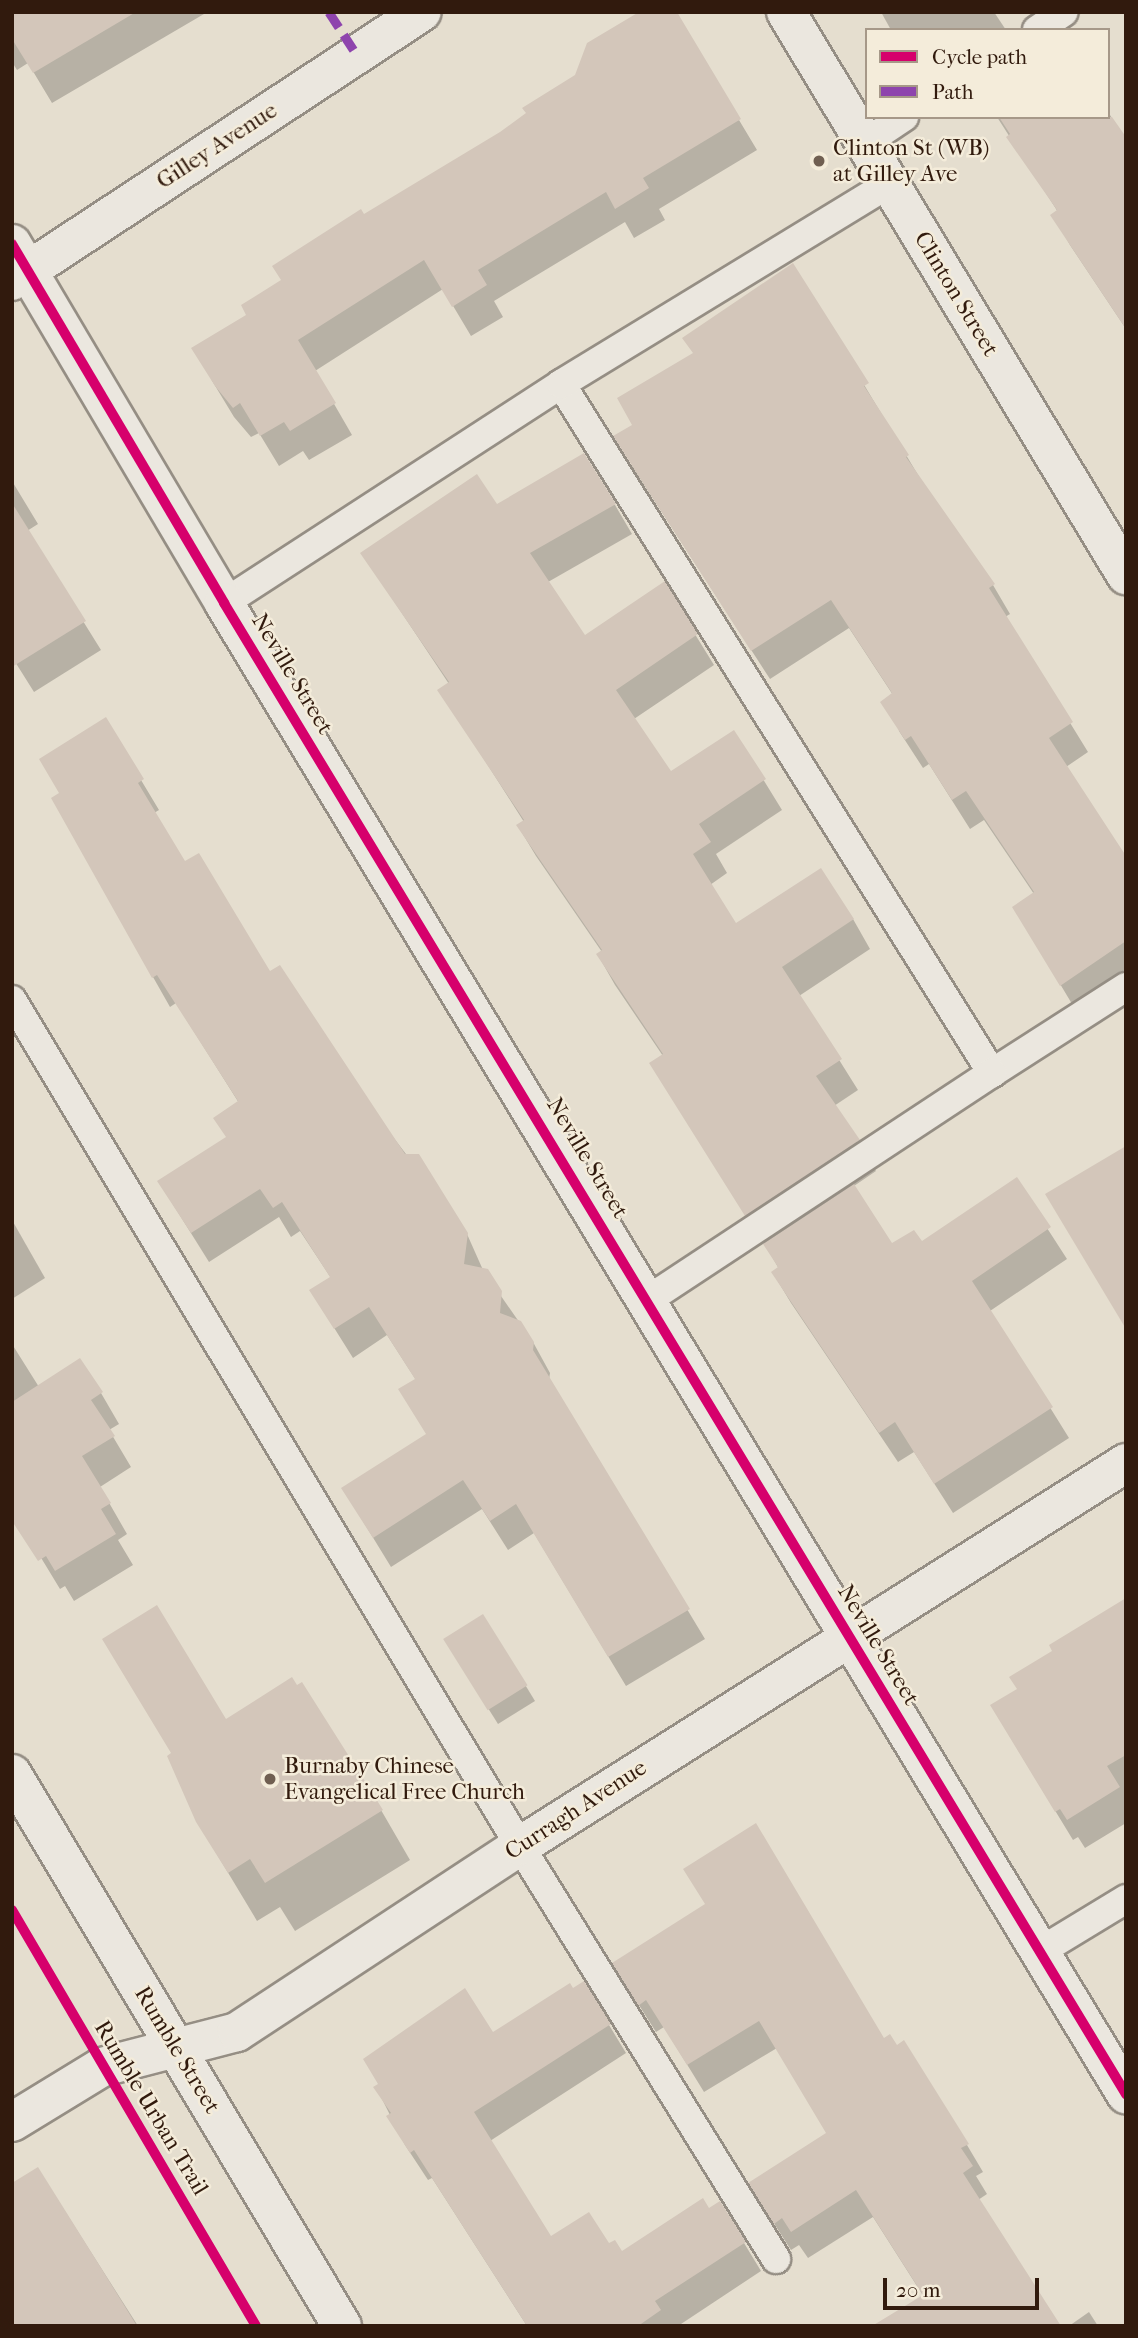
<!DOCTYPE html>
<html>
<head>
<meta charset="utf-8">
<style>
	body { margin:0 }
	#map { position:relative; width:1138px; height:2338px; overflow:hidden; background:#e5decf; font-family:"IM FELL French Canon",serif }
	div>[style] { position:absolute }
	.shadow>* { inset:0; background:#0003 }
	.building>* { inset:0; background:#d3c6ba; transform-origin:0 0 }
	.roads { filter:drop-shadow(2px 0 #958e84) drop-shadow(-2px 0 #958e84) drop-shadow(0 2px #958e84) drop-shadow(0 -2px #958e84) }
	.lane>* { height:28px; margin:-14px; padding:0 14px; transform-origin:14px; border-radius:14px; background:#ebe7df }
	.street>* { height:38px; margin:-19px; padding:0 19px; transform-origin:19px; border-radius:19px; background:#ebe7df }
	.secondary>* { height:38px; margin:-19px; padding:0 19px; transform-origin:19px; border-radius:19px; background:#ebe7df }
	.quiet>* { height:9px; margin-top:-4.5px; transform-origin:0; background:repeating-linear-gradient(90deg,#8e44ad 0 18px,transparent 0 27px) }
	.cycleway>* { height:10px; margin:-5px; padding:0 5px; transform-origin:5px; border-radius:5px; background:#d6006c }
	.dots>* { width:19px; height:19px; translate:-50% -50%; box-sizing:border-box; border:4px solid #f4ecda; border-radius:50% }
	span { translate:-50% -50%; white-space:nowrap; text-align:center; line-height:1.15; -webkit-text-stroke:5px #f4ecda; paint-order:stroke }
	.street-label { font-size:23px; color:#311a0d }
	.poi-label { font-size:23px; color:#311a0d }
	.left { translate:0 -50%; text-align:left }
	.frame { position:absolute; inset:0; border:14px solid #311a0d; pointer-events:none }
	.legend { position:absolute; left:865px; top:28px; width:245px; height:91px; box-sizing:border-box; background:#f4ecda; border:2px solid #a69888; margin:0; padding:9px 12px; list-style:none; font-size:21px; color:#311a0d }
	.legend li { display:flex; align-items:center; gap:14px; height:35px }
	.legend b { width:35px; border:2px solid #a69888 }
	.scale { position:absolute; left:883px; top:2278px; width:156px; height:32px; box-sizing:border-box; border:4px solid #311a0d; border-top:0; padding-left:9px; font-size:21px; line-height:24px; white-space:nowrap; color:#311a0d; -webkit-text-stroke:5px #f4ecda; paint-order:stroke }
</style>
</head>
<body>
<div id="map">
	<div class="shadow">
		<div style="clip-path:polygon(12px 12px,203px 12px,204px 14px,52px 103px,28px 63px,17px 70px,12px 62px)"></div>
		<div style="clip-path:polygon(881px 12px,994px 12px,1006px 30px,891px 30px)"></div>
		<div style="clip-path:polygon(1108px 112px,1126px 139px,1126px 329px,1070px 245px,1053px 215px,1058px 212px,997px 117px,1108px 117px)"></div>
		<div style="clip-path:polygon(739px 120px,757px 150px,659px 209px,665px 220px,634px 238px,625px 222px,494px 301px,503px 317px,471px 336px,443px 289px,315px 371px,352px 435px,309px 460px,303px 451px,279px 466px,259px 433px,251px 437px,234px 417px,211px 379px,248px 316px,363px 216px)"></div>
		<div style="clip-path:polygon(793px 266px,924px 485px,993px 585px,1010px 614px,1005px 617px,1088px 752px,1066px 767px,1126px 857px,1126px 982px,1078px 1014px,1032px 937px,1034px 894px,984px 820px,970px 829px,929px 764px,923px 768px,899px 731px,893px 695px,849px 628px,770px 679px,632px 466px,635px 426px,694px 354px)"></div>
		<div style="clip-path:polygon(12px 481px,38px 524px,27px 531px,101px 650px,34px 692px,12px 657px)"></div>
		<div style="clip-path:polygon(615px 505px,632px 534px,548px 582px,585px 637px,664px 584px,714px 665px,634px 719px,670px 774px,734px 732px,782px 810px,716px 854px,727px 873px,710px 885px,736px 925px,853px 919px,870px 949px,799px 996px,858px 1090px,834px 1106px,876px 1171px,854px 1186px,891px 1246px,921px 1244px,1016px 1180px,1067px 1259px,990px 1311px,1069px 1438px,953px 1513px,914px 1452px,898px 1462px,791px 1303px,773px 1273px,779px 1269px,765px 1244px,669px 1093px,663px 1056px,615px 985px,598px 955px,602px 952px,536px 856px,518px 826px,524px 822px,440px 690px,449px 684px,362px 553px,496px 506px)"></div>
		<div style="clip-path:polygon(105px 720px,159px 810px,154px 813px,184px 863px,467px 1234px,483px 1270px,533px 1342px,550px 1373px,549px 1380px,705px 1639px,626px 1686px,534px 1533px,508px 1550px,482px 1509px,391px 1567px,361px 1518px,428px 1435px,416px 1380px,387px 1335px,353px 1358px,311px 1291px,331px 1278px,300px 1231px,291px 1237px,279px 1217px,209px 1262px,159px 1182px,227px 1139px,239px 1103px,176px 1003px,170px 1007px,153px 977px,61px 794px)"></div>
		<div style="clip-path:polygon(12px 1220px,45px 1278px,12px 1299px)"></div>
		<div style="clip-path:polygon(12px 1344px,39px 1387px,101px 1393px,119px 1424px,109px 1430px,131px 1467px,100px 1487px,127px 1534px,118px 1540px,133px 1565px,74px 1601px,65px 1586px,60px 1589px,12px 1510px)"></div>
		<div style="clip-path:polygon(1126px 1600px,1126px 1823px,1085px 1848px,1078px 1837px,1073px 1840px,1009px 1735px,1019px 1690px,1054px 1651px)"></div>
		<div style="clip-path:polygon(483px 1616px,535px 1701px,498px 1724px,454px 1654px)"></div>
		<div style="clip-path:polygon(226px 1721px,381px 1810px,410px 1860px,295px 1931px,280px 1907px,257px 1921px,197px 1821px,172px 1754px)"></div>
		<div style="clip-path:polygon(630px 1991px,883px 2040px,967px 2145px,983px 2172px,976px 2176px,987px 2194px,978px 2200px,924px 2297px,873px 2217px,808px 2258px,799px 2245px,791px 2250px,766px 2211px,828px 2134px,777px 2048px,704px 2092px,664px 2027px,656px 2032px)"></div>
		<div style="clip-path:polygon(609px 2025px,626px 2053px,490px 2141px,551px 2238px,608px 2246px,622px 2253px,708px 2210px,744px 2243px,761px 2271px,678px 2326px,527px 2326px,432px 2178px,428px 2180px,405px 2145px,376px 2087px,492px 2034px)"></div>
		<div style="clip-path:polygon(38px 2169px,138px 2326px,12px 2326px)"></div>
		<div style="clip-path:polygon(1089px 2312px,1098px 2326px,1069px 2326px)"></div>
	</div>
	<div class="building">
		<div style="clip-path:polygon(12px 12px,136px 12px,33px 73px,12px 39px)"></div>
		<div style="clip-path:polygon(639px 12px,677px 12px,741px 119px,643px 178px,649px 188px,615px 209px,606px 192px,478px 270px,487px 285px,452px 307px,424px 260px,298px 340px,336px 403px,290px 431px,284px 422px,260px 436px,240px 403px,233px 408px,215px 386px,191px 348px,246px 315px,241px 305px,281px 280px,272px 266px,361px 209px,364px 214px,500px 132px,526px 113px,522px 108px,575px 75px,587px 43px)"></div>
		<div style="clip-path:polygon(999px 117px,1112px 117px,1126px 137px,1126px 329px,1050px 215px,1057px 210px,1006px 137px,1010px 134px)"></div>
		<div style="clip-path:polygon(793px 263px,869px 383px,864px 386px,909px 455px,906px 457px,995px 584px,989px 588px,1073px 722px,1049px 738px,1126px 856px,1126px 941px,1060px 986px,1012px 907px,1034px 892px,966px 791px,952px 800px,911px 736px,905px 740px,880px 702px,892px 693px,831px 600px,751px 651px,613px 436px,632px 425px,617px 398px,693px 353px,682px 338px)"></div>
		<div style="clip-path:polygon(584px 453px,616px 504px,530px 553px,585px 635px,665px 581px,698px 634px,616px 690px,671px 771px,734px 730px,766px 779px,699px 824px,711px 842px,693px 854px,736px 923px,821px 868px,854px 919px,782px 967px,842px 1059px,816px 1076px,860px 1140px,745px 1216px,649px 1063px,663px 1054px,596px 954px,602px 950px,516px 825px,524px 820px,437px 690px,449px 682px,360px 553px,477px 474px,497px 504px)"></div>
		<div style="clip-path:polygon(12px 503px,86px 621px,12px 667px)"></div>
		<div style="clip-path:polygon(106px 717px,144px 779px,138px 783px,185px 861px,199px 853px,270px 971px,280px 965px,405px 1154px,419px 1154px,468px 1233px,464px 1264px,488px 1269px,502px 1291px,500px 1313px,521px 1321px,534px 1342px,533px 1350px,690px 1609px,608px 1657px,516px 1504px,490px 1521px,463px 1480px,373px 1538px,341px 1488px,426px 1434px,398px 1389px,415px 1379px,369px 1307px,334px 1329px,309px 1290px,330px 1277px,282px 1202px,273px 1208px,260px 1189px,191px 1233px,157px 1181px,226px 1137px,213px 1118px,238px 1101px,157px 975px,152px 978px,51px 798px,59px 793px,39px 759px)"></div>
		<div style="clip-path:polygon(1126px 1146px,1126px 1329px,1045px 1194px)"></div>
		<div style="clip-path:polygon(1017px 1177px,1051px 1227px,972px 1281px,1053px 1407px,934px 1484px,895px 1422px,879px 1433px,771px 1272px,778px 1267px,763px 1244px,854px 1184px,892px 1243px,914px 1230px,922px 1241px)"></div>
		<div style="clip-path:polygon(80px 1358px,103px 1392px,91px 1400px,115px 1436px,82px 1456px,111px 1503px,101px 1509px,116px 1534px,55px 1571px,46px 1556px,38px 1561px,12px 1521px,12px 1402px)"></div>
		<div style="clip-path:polygon(1126px 1598px,1126px 1755px,1107px 1766px,1120px 1787px,1067px 1820px,1060px 1809px,1055px 1812px,990px 1705px,1017px 1689px,1009px 1677px,1052px 1651px,1049px 1645px)"></div>
		<div style="clip-path:polygon(157px 1605px,226px 1719px,292px 1677px,297px 1685px,302px 1682px,383px 1810px,265px 1883px,250px 1859px,228px 1873px,196px 1822px,167px 1756px,171px 1753px,102px 1639px)"></div>
		<div style="left:483px;top:1614px;width:84px;height:47px;rotate:58deg"></div>
		<div style="clip-path:polygon(756px 1823px,884px 2038px,890px 2034px,897px 2045px,904px 2040px,969px 2144px,961px 2148px,973px 2166px,963px 2173px,1061px 2326px,872px 2326px,923px 2295px,856px 2190px,791px 2232px,782px 2218px,774px 2224px,748px 2183px,826px 2133px,759px 2021px,687px 2065px,646px 2000px,638px 2006px,612px 1963px,705px 1904px,683px 1869px)"></div>
		<div style="clip-path:polygon(584px 1981px,611px 2024px,474px 2112px,551px 2236px,589px 2212px,609px 2243px,615px 2240px,622px 2251px,703px 2198px,709px 2208px,720px 2201px,746px 2242px,655px 2301px,661px 2310px,638px 2326px,527px 2326px,414px 2150px,410px 2153px,386px 2116px,391px 2113px,373px 2087px,378px 2084px,363px 2059px,465px 1988px,493px 2032px,570px 1983px,573px 1988px)"></div>
		<div style="clip-path:polygon(38px 2167px,93px 2255px,137px 2326px,12px 2326px,12px 2183px)"></div>
	</div>
	<div class="roads">
		<div class="lane">
			<div style="left:1037px;top:30px;width:32px;rotate:-34deg"></div>
			<div style="left:865px;top:143px;width:47px;rotate:-33.7deg"></div>
			<div style="left:561px;top:384px;width:813px;rotate:57.97deg"></div>
			<div style="left:992px;top:1073px;width:159px;rotate:-32.7deg"></div>
			<div style="left:224px;top:603px;width:402px;rotate:-33deg"></div>
			<div style="left:561px;top:384px;width:384px;rotate:-31.4deg"></div>
			<div style="left:12px;top:1000px;width:987px;rotate:59.02deg"></div>
			<div style="left:520px;top:1846px;width:486px;rotate:58.2deg"></div>
			<div style="left:649px;top:1299px;width:411px;rotate:-33.4deg"></div>
			<div style="left:1039px;top:1952px;width:102px;rotate:-31.3deg"></div>
		</div>
		<div class="street">
			<div style="left:786px;top:12px;width:658px;rotate:58.87deg"></div>
			<div style="left:12px;top:244px;width:417px;rotate:59.4deg"></div>
			<div style="left:224px;top:603px;width:1743px;rotate:58.83deg"></div>
			<div style="left:12px;top:2122px;width:105px;rotate:-31.4deg"></div>
			<div style="left:102px;top:2067px;width:139px;rotate:-14.5deg"></div>
			<div style="left:237px;top:2032px;width:339px;rotate:-33.3deg"></div>
			<div style="left:520px;top:1846px;width:717px;rotate:-32.29deg"></div>
		</div>
		<div class="secondary">
			<div style="left:12px;top:281px;width:490px;rotate:-33.3deg"></div>
			<div style="left:12px;top:1774px;width:643px;rotate:59.13deg"></div>
		</div>
	</div>
	<div class="quiet">
		<div style="left:329px;top:12px;width:51px;rotate:56.9deg"></div>
	</div>
	<div class="cycleway">
		<div style="left:12px;top:244px;width:417px;rotate:59.4deg"></div>
		<div style="left:224px;top:603px;width:1743px;rotate:58.83deg"></div>
		<div style="left:12px;top:1910px;width:482px;rotate:59.6deg"></div>
	</div>
	<div class="dots">
		<div style="left:819px;top:161px;background:#705f51"></div>
		<div style="left:270px;top:1779px;background:#705f51"></div>
	</div>
	<div class="street-label">
		<span style="left:217px;top:146px;rotate:-33deg">Gilley Avenue</span>
		<span style="left:956px;top:294px;rotate:59deg">Clinton Street</span>
		<span style="left:292px;top:674px;rotate:59deg">Neville Street</span>
		<span style="left:587px;top:1158px;rotate:59deg">Neville Street</span>
		<span style="left:878px;top:1645px;rotate:59deg">Neville Street</span>
		<span style="left:576px;top:1810px;rotate:-33deg">Curragh Avenue</span>
		<span style="left:177px;top:2050px;rotate:59deg">Rumble Street</span>
		<span style="left:151px;top:2108px;rotate:59deg">Rumble Urban Trail</span>
	</div>
	<div class="poi-label">
		<span class="left" style="left:833px;top:161px">Clinton St (WB)<br>at Gilley Ave</span>
		<span class="left" style="left:284px;top:1779px">Burnaby Chinese<br>Evangelical Free Church</span>
	</div>
	<div class="frame"></div>
	<ul class="legend">
	<li><b style="height:9px;background:#d6006c"></b>Cycle path</li>
	<li><b style="height:9px;background:#8e44ad"></b>Path</li>
	</ul>
	<div class="scale">20 m</div>
</div>
</body>
</html>
